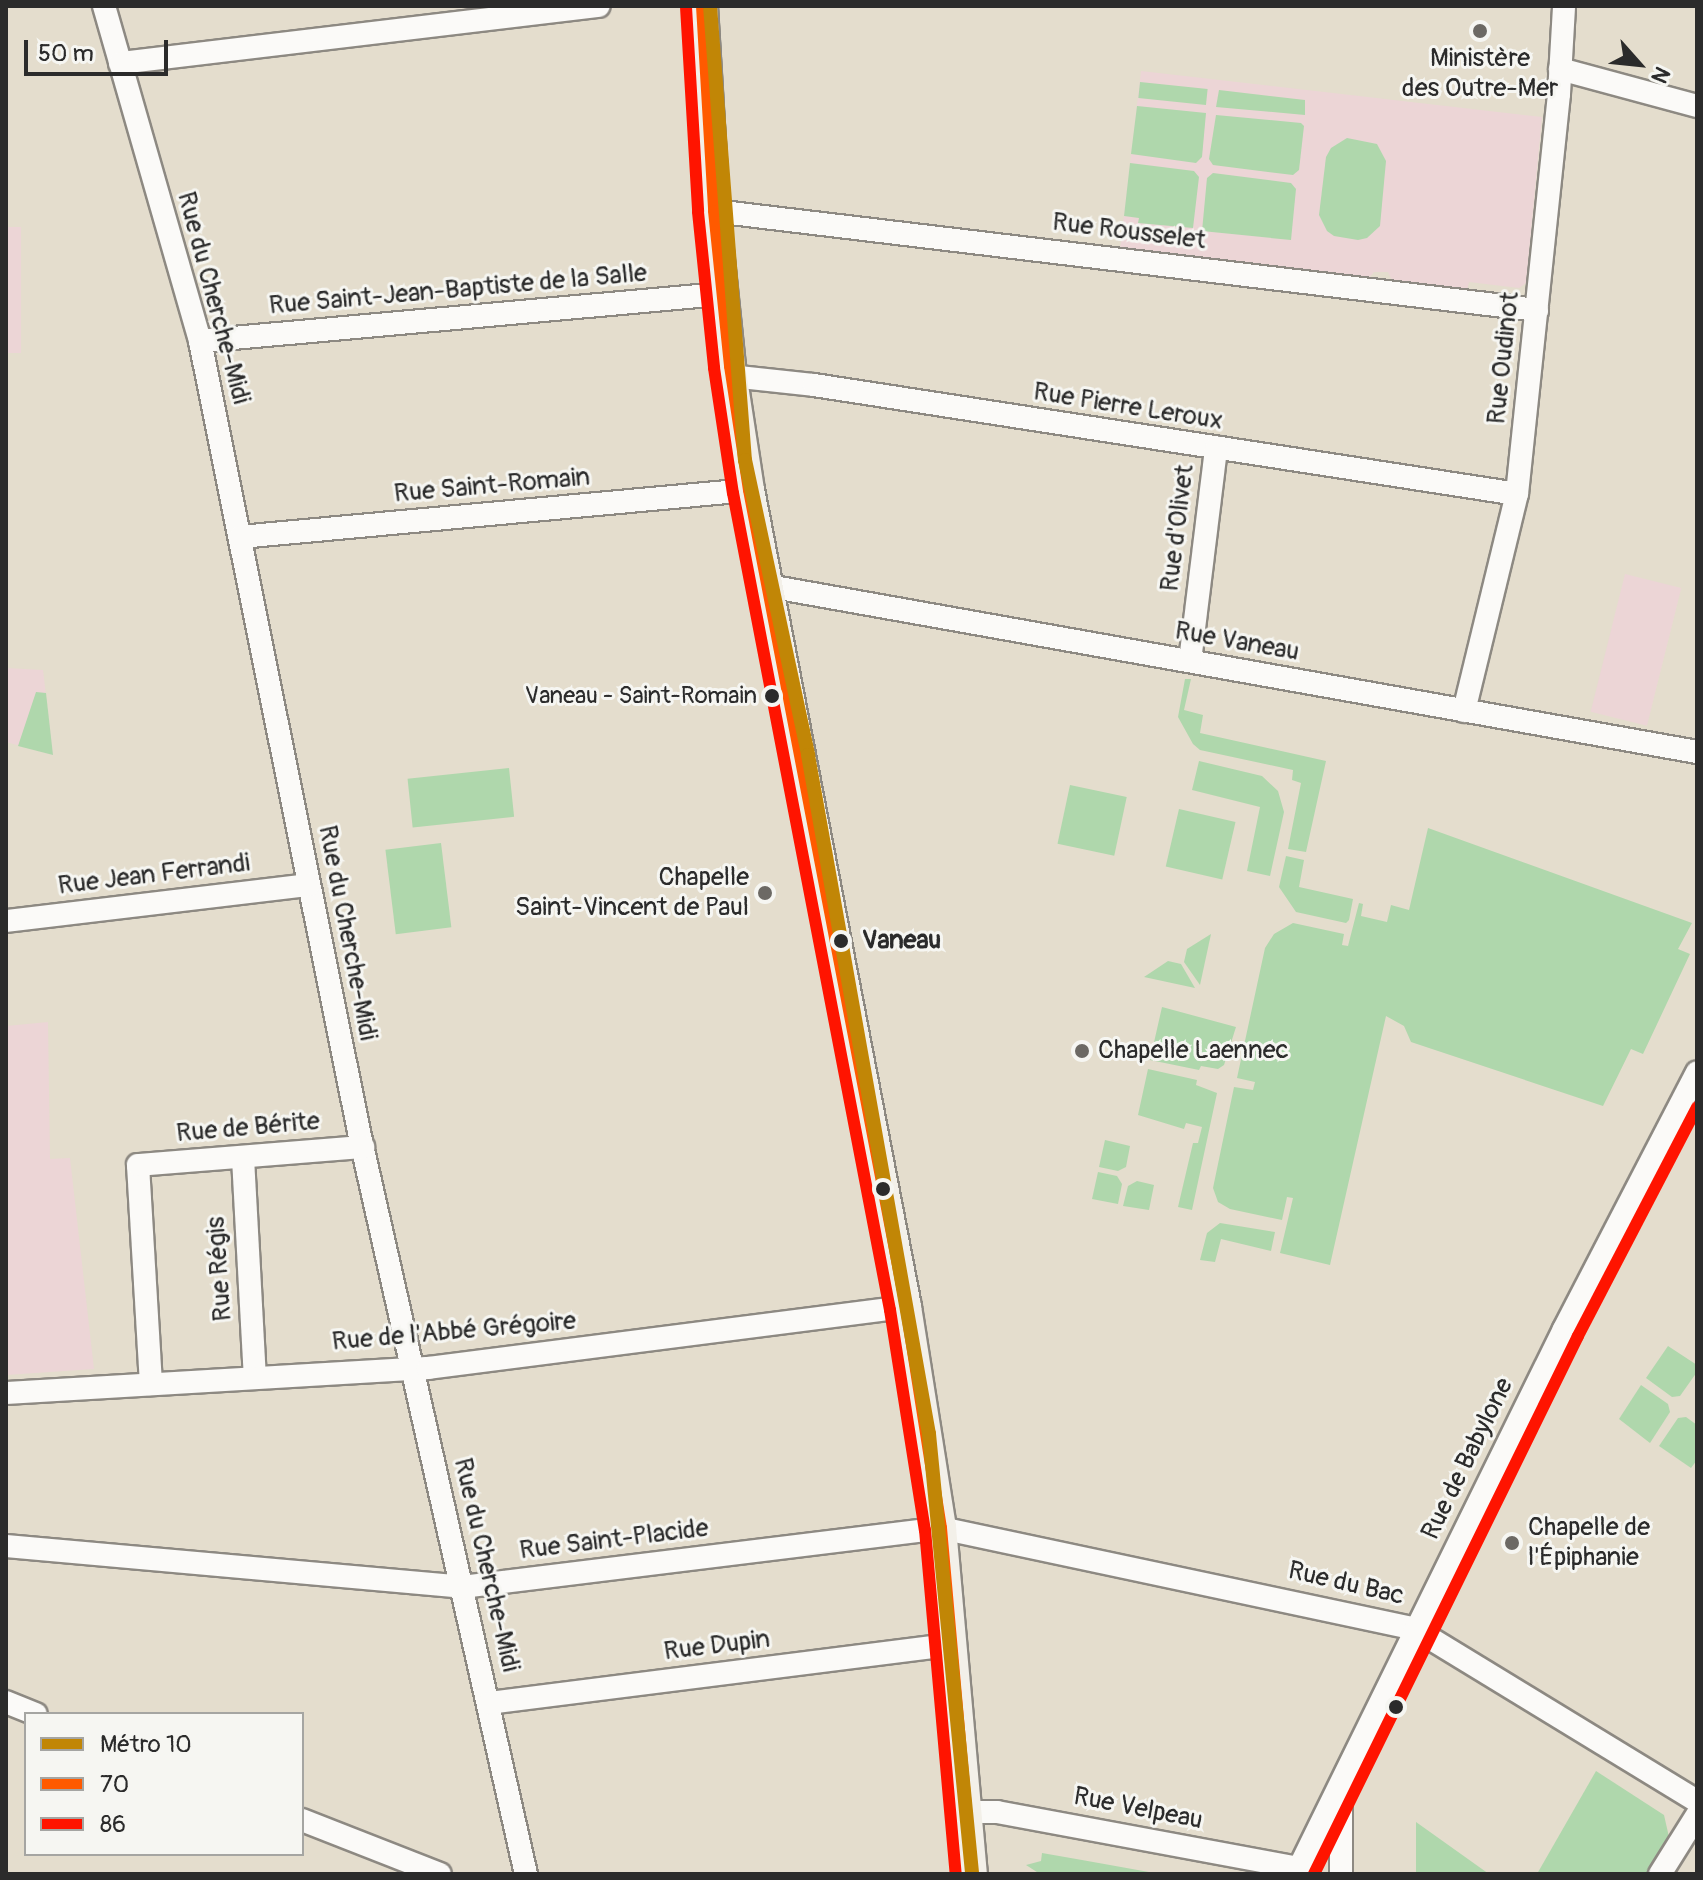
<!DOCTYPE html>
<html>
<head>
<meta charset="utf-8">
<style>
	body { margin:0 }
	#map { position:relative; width:1703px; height:1880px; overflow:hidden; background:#e4ddcd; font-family:Pangolin,sans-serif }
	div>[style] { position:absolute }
	.built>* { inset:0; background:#ecd5d6; transform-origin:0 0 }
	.green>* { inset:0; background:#afd7ac; transform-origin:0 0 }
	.roads { filter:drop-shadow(2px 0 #8d8982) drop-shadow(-2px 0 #8d8982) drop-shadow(0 2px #8d8982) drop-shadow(0 -2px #8d8982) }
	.street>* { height:22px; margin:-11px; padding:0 11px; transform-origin:11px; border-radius:11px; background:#fbfaf8 }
	.secondary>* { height:30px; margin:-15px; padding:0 15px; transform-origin:15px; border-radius:15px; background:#f3f0e9 }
	.bus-1>* { height:12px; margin:-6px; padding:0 6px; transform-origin:6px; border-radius:6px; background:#ff5a00 }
	.bus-2>* { height:12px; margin:-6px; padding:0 6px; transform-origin:6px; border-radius:6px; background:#ff1400 }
	.metro-1>* { height:14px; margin:-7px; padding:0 7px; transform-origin:7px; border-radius:7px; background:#c18606 }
	.dots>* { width:22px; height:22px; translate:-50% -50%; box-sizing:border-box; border:4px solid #f6f6f2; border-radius:50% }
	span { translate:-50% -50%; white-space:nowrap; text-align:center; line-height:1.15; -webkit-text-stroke:6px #f6f6f2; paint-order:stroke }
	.bus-label { font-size:24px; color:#2b2b2b }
	.right { translate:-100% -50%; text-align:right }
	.poi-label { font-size:26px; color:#2b2b2b }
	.left { translate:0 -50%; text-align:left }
	.street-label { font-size:26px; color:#2b2b2b }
	.stop-label { font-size:26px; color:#2b2b2b; font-weight:700 }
	.frame { position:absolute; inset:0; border:8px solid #2b2b2b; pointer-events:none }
	.legend { position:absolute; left:24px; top:1712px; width:280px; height:144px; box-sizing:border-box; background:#f6f6f2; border:2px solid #a5a5a2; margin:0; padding:10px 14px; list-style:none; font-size:24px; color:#2b2b2b }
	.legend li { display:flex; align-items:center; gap:16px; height:40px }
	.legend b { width:40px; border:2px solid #a5a5a2 }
	.north { position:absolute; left:1599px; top:24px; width:80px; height:80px; -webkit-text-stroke:6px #f6f6f2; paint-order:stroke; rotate:117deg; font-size:22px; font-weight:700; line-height:32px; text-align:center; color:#2b2b2b }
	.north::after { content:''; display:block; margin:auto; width:28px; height:36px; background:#2b2b2b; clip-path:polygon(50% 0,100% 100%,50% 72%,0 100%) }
	.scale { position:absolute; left:24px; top:40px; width:144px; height:36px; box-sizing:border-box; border:4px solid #2b2b2b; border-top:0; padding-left:10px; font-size:24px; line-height:28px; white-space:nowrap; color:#2b2b2b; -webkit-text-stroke:6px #f6f6f2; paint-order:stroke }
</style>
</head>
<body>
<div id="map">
	<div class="built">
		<div style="clip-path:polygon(1141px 71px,1542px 117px,1526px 283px,1519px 288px,1469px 282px,1467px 291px,1393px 282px,1388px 272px,1374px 272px,1368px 279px,1120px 249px)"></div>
		<div style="left:6px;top:227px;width:15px;height:126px"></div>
		<div style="left:1625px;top:574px;width:58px;height:142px;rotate:14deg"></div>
		<div style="clip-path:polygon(6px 668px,43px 670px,53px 755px,6px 742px)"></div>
		<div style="clip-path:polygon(48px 1022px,50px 1159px,70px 1158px,94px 1369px,6px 1375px,6px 1026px)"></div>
	</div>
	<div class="green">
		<div style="left:1140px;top:82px;width:68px;height:16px;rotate:6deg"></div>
		<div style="clip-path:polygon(1219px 90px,1305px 100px,1305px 115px,1216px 107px)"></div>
		<div style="clip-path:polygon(1137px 106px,1206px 113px,1202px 157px,1196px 163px,1131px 154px)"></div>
		<div style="clip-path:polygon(1216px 115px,1301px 123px,1304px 126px,1299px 170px,1293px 175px,1213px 165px,1209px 159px)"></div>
		<div style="clip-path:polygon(1347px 138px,1377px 144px,1386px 161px,1380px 226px,1367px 238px,1358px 240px,1334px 236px,1327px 231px,1319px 215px,1326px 157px,1331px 148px)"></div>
		<div style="clip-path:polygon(1130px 163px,1194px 171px,1199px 177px,1193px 228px,1138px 223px,1139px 218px,1124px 216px)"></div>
		<div style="clip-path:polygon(1213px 173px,1291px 183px,1296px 189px,1291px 240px,1202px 231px,1207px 178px)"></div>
		<div style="clip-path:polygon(1185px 679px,1191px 679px,1184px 710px,1203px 715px,1200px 733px,1326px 761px,1306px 852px,1288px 849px,1301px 783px,1292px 780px,1293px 770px,1200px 750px,1193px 744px,1178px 717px)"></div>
		<div style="clip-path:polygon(36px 692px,46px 693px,53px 755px,18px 746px)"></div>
		<div style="clip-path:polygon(1199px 761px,1262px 776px,1278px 791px,1284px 812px,1270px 876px,1247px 871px,1260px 807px,1192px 790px)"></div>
		<div style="left:509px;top:768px;width:49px;height:102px;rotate:84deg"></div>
		<div style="left:1070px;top:785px;width:58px;height:60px;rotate:12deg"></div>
		<div style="left:1179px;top:809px;width:58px;height:59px;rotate:13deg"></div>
		<div style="clip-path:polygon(1428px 828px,1692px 923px,1678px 949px,1690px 954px,1643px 1054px,1631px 1049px,1603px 1106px,1411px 1042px,1404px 1026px,1386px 1016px,1330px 1265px,1280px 1253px,1293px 1198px,1287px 1197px,1282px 1220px,1230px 1209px,1218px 1202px,1213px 1188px,1234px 1087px,1253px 1090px,1255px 1082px,1237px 1078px,1265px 948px,1274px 934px,1293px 923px,1344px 934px,1342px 945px,1348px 946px,1359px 903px,1363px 904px,1361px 916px,1387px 922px,1391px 905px,1409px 910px)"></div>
		<div style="left:441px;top:843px;width:85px;height:56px;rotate:83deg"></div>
		<div style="clip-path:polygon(1286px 856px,1304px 860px,1299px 887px,1353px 899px,1349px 920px,1346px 923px,1296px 912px,1279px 887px)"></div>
		<div style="clip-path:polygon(1211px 934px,1200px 985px,1184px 962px,1187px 949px)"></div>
		<div style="clip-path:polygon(1168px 961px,1181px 964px,1195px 988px,1144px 977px)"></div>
		<div style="clip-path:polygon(1162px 1007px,1236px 1027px,1224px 1065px,1218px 1069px,1201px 1066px,1199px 1070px,1150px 1060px)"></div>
		<div style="clip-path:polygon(1148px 1069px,1197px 1080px,1196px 1085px,1217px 1093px,1192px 1210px,1178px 1207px,1193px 1143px,1198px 1143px,1202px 1127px,1186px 1123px,1184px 1129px,1138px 1115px)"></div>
		<div style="clip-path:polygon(1105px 1140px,1130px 1146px,1126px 1167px,1118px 1171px,1099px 1167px)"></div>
		<div style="clip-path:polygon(1098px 1172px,1117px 1176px,1122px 1184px,1118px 1204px,1092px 1199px)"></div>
		<div style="clip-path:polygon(1137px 1181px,1154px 1185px,1149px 1210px,1123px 1206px,1128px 1186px)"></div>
		<div style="clip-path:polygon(1220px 1223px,1275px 1232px,1271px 1251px,1221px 1239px,1215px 1262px,1200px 1260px,1207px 1233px)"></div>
		<div style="clip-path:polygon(1668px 1346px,1697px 1365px,1697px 1372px,1680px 1396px,1672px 1397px,1646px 1378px)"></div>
		<div style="clip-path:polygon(1641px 1385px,1668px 1404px,1670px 1412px,1650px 1443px,1619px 1419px)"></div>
		<div style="clip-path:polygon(1686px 1417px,1697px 1425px,1697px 1460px,1691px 1468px,1659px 1446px,1678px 1418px)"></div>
		<div style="clip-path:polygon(1596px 1771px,1664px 1815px,1669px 1837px,1647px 1874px,1537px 1874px)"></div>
		<div style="clip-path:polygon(1416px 1822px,1489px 1874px,1416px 1874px)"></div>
		<div style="clip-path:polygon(1042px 1853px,1082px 1860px,1160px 1874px,1040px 1874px,1026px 1865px,1041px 1861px)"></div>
	</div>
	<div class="roads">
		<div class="street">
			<div style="left:104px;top:6px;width:348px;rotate:74deg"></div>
			<div style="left:200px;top:341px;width:807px;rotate:78.63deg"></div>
			<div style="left:359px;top:1132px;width:761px;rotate:77.32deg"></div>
			<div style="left:120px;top:63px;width:482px;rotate:-6.8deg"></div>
			<div style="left:1560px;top:69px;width:142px;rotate:15.1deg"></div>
			<div style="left:714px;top:211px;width:829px;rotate:6.86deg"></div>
			<div style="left:200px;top:341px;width:522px;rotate:-5.16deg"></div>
			<div style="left:731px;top:376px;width:83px;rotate:6.2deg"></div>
			<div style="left:814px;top:385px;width:711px;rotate:8.81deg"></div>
			<div style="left:240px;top:537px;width:511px;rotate:-5.28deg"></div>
			<div style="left:768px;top:586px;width:944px;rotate:10.13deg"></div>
			<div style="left:1190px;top:661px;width:215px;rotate:-83deg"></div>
			<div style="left:1464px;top:711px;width:223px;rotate:-76.3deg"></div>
			<div style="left:1517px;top:494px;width:402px;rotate:-84deg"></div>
			<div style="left:1559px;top:94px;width:88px;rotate:-86.7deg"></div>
			<div style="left:6px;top:921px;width:305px;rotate:-6.8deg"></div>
			<div style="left:243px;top:1158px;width:219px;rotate:86.9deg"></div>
			<div style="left:151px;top:1384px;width:219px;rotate:-93.4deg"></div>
			<div style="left:138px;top:1165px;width:226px;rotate:-4.6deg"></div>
			<div style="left:6px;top:1393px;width:423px;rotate:-3.4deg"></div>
			<div style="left:428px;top:1368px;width:482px;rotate:-7.3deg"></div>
			<div style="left:6px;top:1546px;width:458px;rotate:5.1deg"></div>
			<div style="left:462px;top:1587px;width:483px;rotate:-7deg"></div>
			<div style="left:941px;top:1528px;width:485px;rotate:12deg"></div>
			<div style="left:1415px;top:1629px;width:330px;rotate:31.4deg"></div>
			<div style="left:6px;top:1702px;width:32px;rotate:22deg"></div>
			<div style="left:489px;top:1703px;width:468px;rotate:-7.2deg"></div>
			<div style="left:966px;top:1812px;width:31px"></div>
			<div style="left:997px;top:1812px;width:307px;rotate:10.5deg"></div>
			<div style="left:302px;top:1820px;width:148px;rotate:21.4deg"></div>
			<div style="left:1296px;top:1874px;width:607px;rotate:-63.81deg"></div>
			<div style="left:1564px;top:1329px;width:289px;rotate:-62.6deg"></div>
			<div style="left:1341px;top:1874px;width:87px;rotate:-90deg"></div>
			<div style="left:1660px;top:1874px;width:70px;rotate:-57.9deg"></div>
		</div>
		<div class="secondary">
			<div style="left:702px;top:6px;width:205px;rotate:86.6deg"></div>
			<div style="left:714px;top:211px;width:156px;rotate:84.1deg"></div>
			<div style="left:730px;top:366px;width:125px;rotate:81.3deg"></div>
			<div style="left:749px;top:490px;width:832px;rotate:79.12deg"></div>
			<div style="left:906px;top:1307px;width:224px;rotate:81deg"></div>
			<div style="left:941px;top:1528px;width:347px;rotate:84.9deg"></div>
		</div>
	</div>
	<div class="bus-1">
		<div style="left:702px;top:6px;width:205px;rotate:86.6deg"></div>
		<div style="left:714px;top:211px;width:156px;rotate:84.1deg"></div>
		<div style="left:730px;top:366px;width:125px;rotate:81.3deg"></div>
		<div style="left:749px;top:490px;width:832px;rotate:79.12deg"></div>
		<div style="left:906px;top:1307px;width:224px;rotate:81deg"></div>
		<div style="left:941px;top:1528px;width:347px;rotate:84.9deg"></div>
	</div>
	<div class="bus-2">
		<div style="left:686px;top:7px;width:205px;rotate:86.6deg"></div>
		<div style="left:698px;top:212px;width:157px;rotate:84.1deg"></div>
		<div style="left:714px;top:368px;width:126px;rotate:81.4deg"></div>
		<div style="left:733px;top:493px;width:832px;rotate:79.12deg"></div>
		<div style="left:890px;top:1310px;width:223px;rotate:81deg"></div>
		<div style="left:925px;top:1530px;width:345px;rotate:84.9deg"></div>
		<div style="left:1314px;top:1874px;width:599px;rotate:-63.86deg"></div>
		<div style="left:1578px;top:1336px;width:258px;rotate:-62.5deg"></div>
	</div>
	<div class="metro-1">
		<div style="left:710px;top:6px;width:455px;rotate:85.6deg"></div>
		<div style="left:745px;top:460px;width:302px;rotate:77.9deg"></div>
		<div style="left:808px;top:755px;width:690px;rotate:79.9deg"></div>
		<div style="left:929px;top:1434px;width:442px;rotate:84.4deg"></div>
	</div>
	<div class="dots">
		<div style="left:1480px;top:31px;background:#6c6964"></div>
		<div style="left:772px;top:696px;background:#2b2b2b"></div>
		<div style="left:765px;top:893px;background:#6c6964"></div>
		<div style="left:841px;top:941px;background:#2b2b2b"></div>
		<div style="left:1082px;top:1051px;background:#6c6964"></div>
		<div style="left:883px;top:1189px;background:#2b2b2b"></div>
		<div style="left:1512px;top:1543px;background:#6c6964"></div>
		<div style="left:1396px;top:1707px;background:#2b2b2b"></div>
	</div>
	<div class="bus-label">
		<span class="right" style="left:757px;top:696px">Vaneau - Saint-Romain</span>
	</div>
	<div class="poi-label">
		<span style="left:1480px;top:74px">Ministère<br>des Outre-Mer</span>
		<span class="right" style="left:749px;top:893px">Chapelle<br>Saint-Vincent de Paul</span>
		<span class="left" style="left:1098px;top:1051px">Chapelle Laennec</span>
		<span class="left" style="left:1528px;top:1543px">Chapelle de<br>l'Épiphanie</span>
	</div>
	<div class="street-label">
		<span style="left:1129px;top:232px;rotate:7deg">Rue Rousselet</span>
		<span style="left:458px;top:290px;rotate:-5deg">Rue Saint-Jean-Baptiste de la Salle</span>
		<span style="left:213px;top:298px;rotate:75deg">Rue du Cherche-Midi</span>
		<span style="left:1504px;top:358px;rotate:-84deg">Rue Oudinot</span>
		<span style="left:1128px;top:407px;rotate:9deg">Rue Pierre Leroux</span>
		<span style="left:492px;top:486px;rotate:-5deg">Rue Saint-Romain</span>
		<span style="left:1178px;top:528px;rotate:-83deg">Rue d'Olivet</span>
		<span style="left:1237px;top:642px;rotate:10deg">Rue Vaneau</span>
		<span style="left:154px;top:875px;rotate:-7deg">Rue Jean Ferrandi</span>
		<span style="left:347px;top:933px;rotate:79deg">Rue du Cherche-Midi</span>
		<span style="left:248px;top:1128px;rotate:-5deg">Rue de Bérite</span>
		<span style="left:220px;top:1269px;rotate:-94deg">Rue Régis</span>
		<span style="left:454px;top:1332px;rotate:-5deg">Rue de l'Abbé Grégoire</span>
		<span style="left:1468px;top:1459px;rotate:-64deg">Rue de Babylone</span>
		<span style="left:614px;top:1540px;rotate:-7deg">Rue Saint-Placide</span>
		<span style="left:486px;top:1565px;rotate:77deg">Rue du Cherche-Midi</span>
		<span style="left:1346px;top:1584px;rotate:13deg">Rue du Bac</span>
		<span style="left:717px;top:1646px;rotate:-7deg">Rue Dupin</span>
		<span style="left:1138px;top:1809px;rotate:11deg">Rue Velpeau</span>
	</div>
	<div class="stop-label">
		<span class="left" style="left:862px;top:941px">Vaneau</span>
	</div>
	<div class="frame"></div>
	<ul class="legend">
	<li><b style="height:10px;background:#c18606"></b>Métro 10</li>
	<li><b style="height:10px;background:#ff5a00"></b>70</li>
	<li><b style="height:10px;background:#ff1400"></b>86</li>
	</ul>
	<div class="north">N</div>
	<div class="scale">50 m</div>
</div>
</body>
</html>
